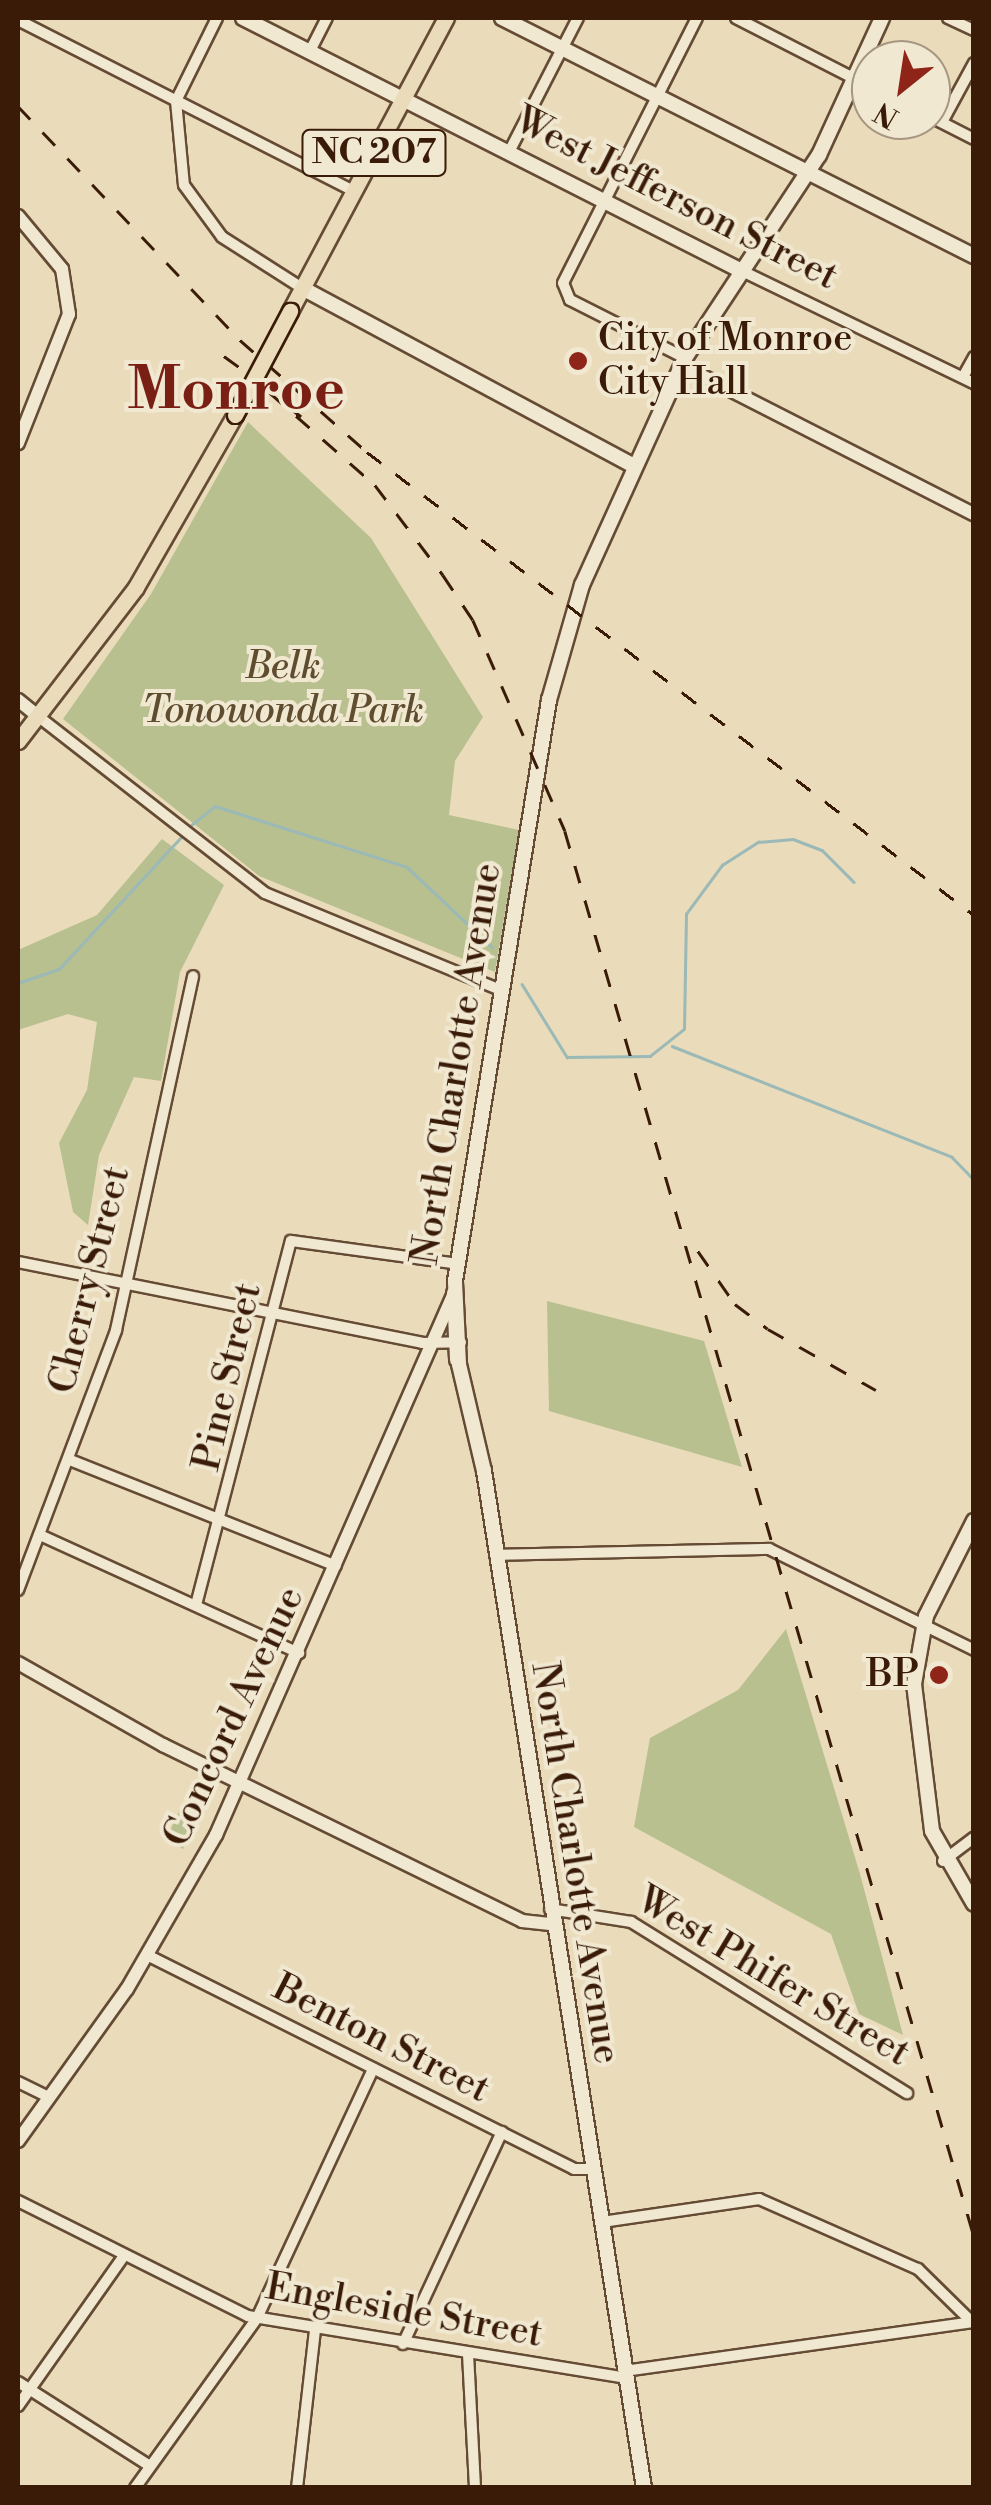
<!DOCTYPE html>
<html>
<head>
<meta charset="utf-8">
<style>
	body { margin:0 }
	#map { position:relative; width:991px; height:2505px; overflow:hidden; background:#eadbba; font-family:"Libre Bodoni",serif }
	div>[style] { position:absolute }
	.green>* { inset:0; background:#b8c08f }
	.stream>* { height:2.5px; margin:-1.25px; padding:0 1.25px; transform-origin:1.25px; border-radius:1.25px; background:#9ab9b7 }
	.roads { filter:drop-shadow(2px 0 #654b34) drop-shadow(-2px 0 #654b34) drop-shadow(0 2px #654b34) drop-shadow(0 -2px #654b34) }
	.minor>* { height:10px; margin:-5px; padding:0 5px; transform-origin:5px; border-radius:5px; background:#f1e8d2 }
	.tertiary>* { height:12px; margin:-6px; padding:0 6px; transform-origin:6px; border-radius:6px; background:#f1e8d2 }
	.secondary>* { height:14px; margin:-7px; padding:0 7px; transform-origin:7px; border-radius:7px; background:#f1e8d2 }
	.primary>* { height:15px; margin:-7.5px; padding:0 7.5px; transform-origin:7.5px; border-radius:7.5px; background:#eadbba }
	.rail>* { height:2.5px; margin-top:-1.25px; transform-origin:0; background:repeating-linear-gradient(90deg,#391b08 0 18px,transparent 0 36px) }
	.bridges { filter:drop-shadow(2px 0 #391b08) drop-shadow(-2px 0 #391b08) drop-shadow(0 2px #391b08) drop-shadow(0 -2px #391b08) }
	.primary-bridge>* { height:15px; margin:-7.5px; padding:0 7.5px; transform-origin:7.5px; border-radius:7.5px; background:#eadbba }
	.dots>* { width:28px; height:28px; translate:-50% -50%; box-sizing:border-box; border:5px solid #f1e8d2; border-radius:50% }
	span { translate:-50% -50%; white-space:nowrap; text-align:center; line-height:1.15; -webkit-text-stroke:8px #f1e8d2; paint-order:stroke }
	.shield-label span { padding:2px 8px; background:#f1e8d2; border:2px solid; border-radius:8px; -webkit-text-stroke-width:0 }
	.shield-label { font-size:35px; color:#391b08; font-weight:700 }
	.street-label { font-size:38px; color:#391b08 }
	.poi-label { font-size:38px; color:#391b08 }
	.left { translate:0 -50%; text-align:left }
	.right { translate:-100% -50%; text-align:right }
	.park-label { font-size:38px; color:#5f4d30; font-style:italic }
	.town-label { font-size:58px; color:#7a1f14; font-weight:700 }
	.frame { position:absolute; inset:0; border:20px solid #391b08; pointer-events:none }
	.north { position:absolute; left:851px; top:40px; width:100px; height:100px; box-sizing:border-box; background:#f1e8d2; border:2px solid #a79681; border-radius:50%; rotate:210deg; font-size:28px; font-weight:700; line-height:40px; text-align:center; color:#391b08 }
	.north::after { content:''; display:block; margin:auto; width:35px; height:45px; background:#8f2418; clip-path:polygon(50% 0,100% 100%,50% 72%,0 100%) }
</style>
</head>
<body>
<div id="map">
	<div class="green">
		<div style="clip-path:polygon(248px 422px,371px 538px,483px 717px,455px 761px,449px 815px,519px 830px,495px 972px,259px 876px,63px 719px,151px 594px)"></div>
		<div style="clip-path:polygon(162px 839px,224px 885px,180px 972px,161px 1081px,134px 1077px,99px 1155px,88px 1225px,73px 1212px,59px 1143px,87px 1090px,97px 1022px,68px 1014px,18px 1030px,18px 950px,97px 915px)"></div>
		<div style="clip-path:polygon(547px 1301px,704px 1341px,742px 1467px,549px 1411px)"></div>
		<div style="clip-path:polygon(786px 1629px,860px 1874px,903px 2035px,859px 2014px,831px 1934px,634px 1827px,650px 1738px,738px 1690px)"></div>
		<div style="clip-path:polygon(182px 1805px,197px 1816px,183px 1849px,166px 1839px)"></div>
	</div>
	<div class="stream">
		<div style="left:189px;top:827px;width:33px;rotate:-39deg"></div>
		<div style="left:215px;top:806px;width:201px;rotate:17.6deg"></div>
		<div style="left:407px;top:867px;width:117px;rotate:43.3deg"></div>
		<div style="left:18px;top:983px;width:43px;rotate:-18.9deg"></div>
		<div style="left:59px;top:969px;width:184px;rotate:-47.2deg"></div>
		<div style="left:522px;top:984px;width:86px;rotate:58.3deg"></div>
		<div style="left:567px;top:1057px;width:83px;rotate:-0.7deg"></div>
		<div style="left:650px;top:1056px;width:43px;rotate:-38.5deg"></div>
		<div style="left:684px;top:1029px;width:115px;rotate:-89deg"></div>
		<div style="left:686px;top:914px;width:61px;rotate:-53.7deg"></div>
		<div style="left:722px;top:865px;width:43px;rotate:-32.6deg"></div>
		<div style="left:758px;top:842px;width:35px;rotate:-5deg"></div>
		<div style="left:793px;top:839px;width:31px;rotate:21deg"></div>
		<div style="left:822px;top:850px;width:45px;rotate:45deg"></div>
		<div style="left:672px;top:1046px;width:301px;rotate:21.6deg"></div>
		<div style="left:952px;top:1157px;width:32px;rotate:46deg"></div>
	</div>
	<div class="roads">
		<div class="minor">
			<div style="left:217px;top:18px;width:93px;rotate:116.3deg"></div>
			<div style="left:176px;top:101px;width:84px;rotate:84.6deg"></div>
			<div style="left:184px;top:185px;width:64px;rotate:53.8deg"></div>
			<div style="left:222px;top:237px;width:95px;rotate:32.5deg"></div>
			<div style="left:736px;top:18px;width:152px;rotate:27.1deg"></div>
			<div style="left:948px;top:18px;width:29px;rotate:25deg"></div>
			<div style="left:18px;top:20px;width:377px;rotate:27deg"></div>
			<div style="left:310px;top:51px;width:37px;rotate:-63deg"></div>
			<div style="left:931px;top:117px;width:48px;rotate:27.1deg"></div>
			<div style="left:942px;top:122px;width:67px;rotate:-61.5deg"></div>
			<div style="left:509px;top:152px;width:151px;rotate:-62.8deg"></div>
			<div style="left:740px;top:270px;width:260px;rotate:25.8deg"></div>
			<div style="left:685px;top:358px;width:129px;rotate:-153.2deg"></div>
			<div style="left:570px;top:300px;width:18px;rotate:-112deg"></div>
			<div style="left:563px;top:283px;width:297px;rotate:-63.2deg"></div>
			<div style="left:963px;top:377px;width:23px;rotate:-61deg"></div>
			<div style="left:39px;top:717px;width:286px;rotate:37.9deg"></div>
			<div style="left:265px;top:893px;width:254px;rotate:22.4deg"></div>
			<div style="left:18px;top:1262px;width:412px;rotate:11.3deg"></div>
			<div style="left:422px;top:1343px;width:39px;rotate:-1deg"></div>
			<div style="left:70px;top:1460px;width:286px;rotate:21.7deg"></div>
			<div style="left:40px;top:1535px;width:285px;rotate:24.5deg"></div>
			<div style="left:495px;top:1555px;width:274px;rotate:-1.3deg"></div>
			<div style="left:769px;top:1549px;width:229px;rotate:26.2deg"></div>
			<div style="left:18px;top:1590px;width:278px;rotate:-69.3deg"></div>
			<div style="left:116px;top:1330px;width:362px;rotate:-77.7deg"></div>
			<div style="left:196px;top:1605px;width:376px;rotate:-75.4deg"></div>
			<div style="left:291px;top:1241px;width:169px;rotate:7.8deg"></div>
			<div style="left:943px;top:1861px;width:39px;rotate:-37deg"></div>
			<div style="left:550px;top:1909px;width:82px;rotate:9.1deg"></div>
			<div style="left:631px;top:1922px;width:325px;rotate:31.8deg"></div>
			<div style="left:147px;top:1955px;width:478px;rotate:26.6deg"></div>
			<div style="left:574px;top:2169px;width:16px"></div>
			<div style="left:18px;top:2082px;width:34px;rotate:26deg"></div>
			<div style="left:18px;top:2201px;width:257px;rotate:26.6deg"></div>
			<div style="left:248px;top:2316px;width:382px;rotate:9.3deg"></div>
			<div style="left:602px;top:2222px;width:159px;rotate:-8.3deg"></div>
			<div style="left:759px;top:2199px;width:174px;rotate:23.8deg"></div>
			<div style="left:918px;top:2269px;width:76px;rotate:44.5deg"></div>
			<div style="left:403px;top:2344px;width:234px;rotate:-65deg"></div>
			<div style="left:468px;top:2354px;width:134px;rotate:87deg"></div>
			<div style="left:624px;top:2371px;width:353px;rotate:-8deg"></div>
			<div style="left:18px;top:2382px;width:156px;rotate:32.5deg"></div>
			<div style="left:18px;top:2406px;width:184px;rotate:-54.8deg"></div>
			<div style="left:135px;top:2488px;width:209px;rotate:-54.3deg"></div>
			<div style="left:257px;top:2318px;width:275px;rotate:-65deg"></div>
			<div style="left:297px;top:2488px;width:158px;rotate:-83.5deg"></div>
		</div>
		<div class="tertiary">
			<div style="left:18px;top:216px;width:69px;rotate:50.3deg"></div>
			<div style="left:62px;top:269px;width:46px;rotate:81.2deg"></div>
			<div style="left:69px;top:314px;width:139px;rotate:111.6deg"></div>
			<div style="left:681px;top:365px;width:329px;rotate:27deg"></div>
			<div style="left:18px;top:700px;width:27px;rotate:39deg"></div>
			<div style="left:18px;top:1663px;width:167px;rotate:29.5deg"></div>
			<div style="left:163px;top:1745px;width:400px;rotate:26.1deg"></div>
			<div style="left:522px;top:1921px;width:28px;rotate:6deg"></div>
			<div style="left:18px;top:2141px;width:187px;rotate:-54.4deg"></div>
			<div style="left:127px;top:1989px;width:178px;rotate:-60deg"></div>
			<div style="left:216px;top:1835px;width:592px;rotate:-66.29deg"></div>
		</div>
		<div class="secondary">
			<div style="left:243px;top:18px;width:557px;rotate:26.89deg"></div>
			<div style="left:502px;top:18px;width:529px;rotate:26.76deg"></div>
			<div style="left:302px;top:288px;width:374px;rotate:28.2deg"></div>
			<div style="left:454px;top:1293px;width:67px;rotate:87.4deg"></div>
			<div style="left:974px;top:1521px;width:106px;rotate:116.8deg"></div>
			<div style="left:926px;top:1616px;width:69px;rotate:100deg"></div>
			<div style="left:914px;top:1684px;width:148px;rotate:83deg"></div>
			<div style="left:932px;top:1831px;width:84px;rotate:60.1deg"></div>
			<div style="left:644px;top:2488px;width:1030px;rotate:-98.94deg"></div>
			<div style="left:484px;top:1471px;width:110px;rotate:-103.2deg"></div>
			<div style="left:459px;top:1364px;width:83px;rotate:-92.8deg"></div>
			<div style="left:455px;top:1281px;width:589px;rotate:-80.81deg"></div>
			<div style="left:549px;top:700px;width:120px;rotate:-74deg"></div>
			<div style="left:582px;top:585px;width:249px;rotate:-65.6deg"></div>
			<div style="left:685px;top:358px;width:243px;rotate:-56.6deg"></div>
			<div style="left:819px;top:155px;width:151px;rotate:-65.3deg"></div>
		</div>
		<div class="primary">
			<div style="left:290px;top:311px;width:332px;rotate:-62deg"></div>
			<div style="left:18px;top:741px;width:194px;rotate:-52.5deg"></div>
			<div style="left:136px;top:587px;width:198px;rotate:-60.1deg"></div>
		</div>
	</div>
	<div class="rail">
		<div style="left:18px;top:106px;width:323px;rotate:46.5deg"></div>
		<div style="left:240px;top:340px;width:169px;rotate:41.4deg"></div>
		<div style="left:367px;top:452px;width:763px;rotate:37.34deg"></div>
		<div style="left:224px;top:356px;width:19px;rotate:36deg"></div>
		<div style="left:301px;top:417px;width:41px;rotate:-142deg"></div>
		<div style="left:269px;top:392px;width:141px;rotate:41.3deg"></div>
		<div style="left:375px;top:485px;width:113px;rotate:52.9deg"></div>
		<div style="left:443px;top:575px;width:54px;rotate:56.3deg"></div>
		<div style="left:473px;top:620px;width:230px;rotate:66.4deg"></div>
		<div style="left:565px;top:831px;width:1463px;rotate:73.77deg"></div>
		<div style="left:698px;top:1251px;width:65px;rotate:55.1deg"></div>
		<div style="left:735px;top:1304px;width:41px;rotate:37.1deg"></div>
		<div style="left:768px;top:1329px;width:124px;rotate:29.5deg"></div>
	</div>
	<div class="bridges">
		<div class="primary-bridge">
			<div style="left:235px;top:415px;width:118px;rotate:-62.1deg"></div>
		</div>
	</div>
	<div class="dots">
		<div style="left:578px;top:361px;background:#8f2418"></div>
		<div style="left:939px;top:1675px;background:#8f2418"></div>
	</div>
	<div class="shield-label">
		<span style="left:374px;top:153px">NC 207</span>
	</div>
	<div class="street-label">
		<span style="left:676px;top:199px;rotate:27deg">West Jefferson Street</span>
		<span style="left:457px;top:1064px;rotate:-81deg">North Charlotte Avenue</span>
		<span style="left:90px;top:1280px;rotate:-76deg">Cherry Street</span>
		<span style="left:228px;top:1377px;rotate:-77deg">Pine Street</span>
		<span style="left:234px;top:1717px;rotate:-65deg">Concord Avenue</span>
		<span style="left:575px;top:1863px;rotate:81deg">North Charlotte Avenue</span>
		<span style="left:773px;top:1977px;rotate:31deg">West Phifer Street</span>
		<span style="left:381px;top:2039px;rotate:27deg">Benton Street</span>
		<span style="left:404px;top:2311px;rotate:10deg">Engleside Street</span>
	</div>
	<div class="poi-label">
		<span class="left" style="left:598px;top:361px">City of Monroe<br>City Hall</span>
		<span class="right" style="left:919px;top:1675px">BP</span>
	</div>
	<div class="park-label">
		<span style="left:283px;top:689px">Belk<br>Tonowonda Park</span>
	</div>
	<div class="town-label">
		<span style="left:236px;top:391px">Monroe</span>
	</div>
	<div class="frame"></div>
	<div class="north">N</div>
</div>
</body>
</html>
